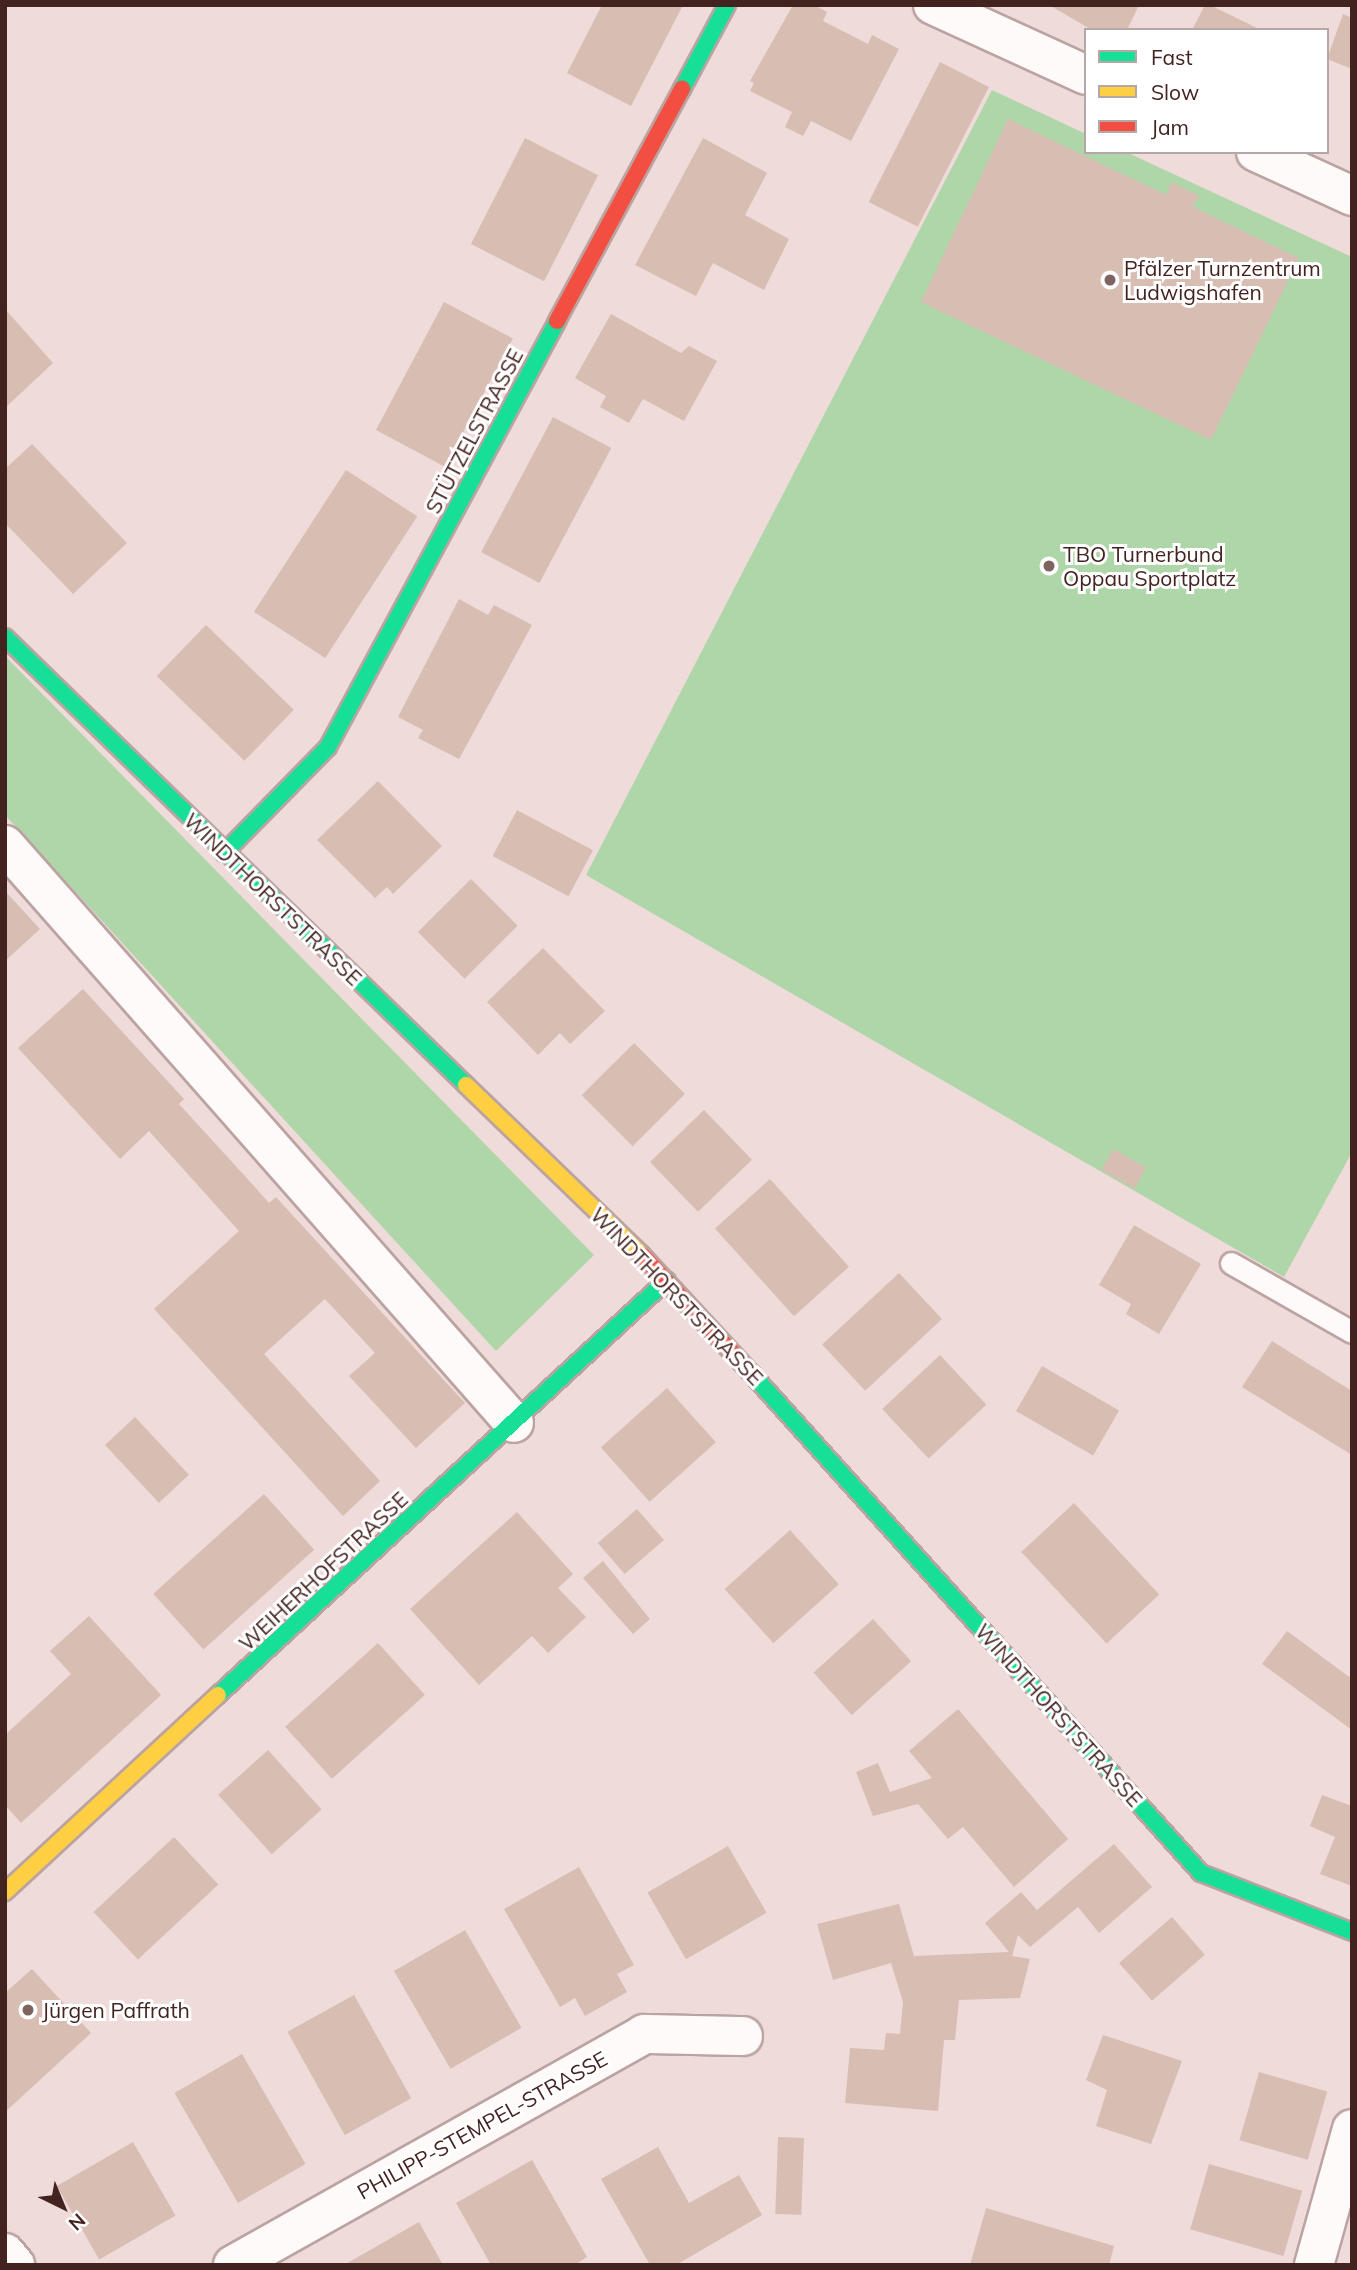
<!DOCTYPE html>
<html>
<head>
<meta charset="utf-8">
<style>
	body { margin:0 }
	#map { position:relative; width:1357px; height:2270px; overflow:hidden; background:#efdbd9; font-family:Mulish,sans-serif }
	div>[style] { position:absolute }
	.green>* { inset:0; background:#afd6a9 }
	.building>* { inset:0; background:#d8bdb3; transform-origin:0 0 }
	.roads { filter:drop-shadow(2px 0 #bba3a1) drop-shadow(-2px 0 #bba3a1) drop-shadow(0 2px #bba3a1) drop-shadow(0 -2px #bba3a1) }
	.lane>* { height:21px; margin:-10.5px; padding:0 10.5px; transform-origin:10.5px; border-radius:10.5px; background:#fdfaf9 }
	.street>* { height:38px; margin:-19px; padding:0 19px; transform-origin:19px; border-radius:19px; background:#fdfaf9 }
	.fast>* { height:16px; margin:-8px; padding:0 8px; transform-origin:8px; border-radius:8px; background:#16e098 }
	.slow>* { height:16px; margin:-8px; padding:0 8px; transform-origin:8px; border-radius:8px; background:#ffcf43 }
	.jam>* { height:16px; margin:-8px; padding:0 8px; transform-origin:8px; border-radius:8px; background:#f24e42 }
	.dots>* { width:19px; height:19px; translate:-50% -50%; box-sizing:border-box; border:4px solid #fff; border-radius:50% }
	span { translate:-50% -50%; white-space:nowrap; text-align:center; line-height:1.15; -webkit-text-stroke:6px #fff; paint-order:stroke }
	.poi-label { font-size:21px; color:#432320 }
	.left { translate:0 -50%; text-align:left }
	.street-label { font-size:21px; color:#432320 }
	.frame { position:absolute; inset:0; border:7px solid #432320; pointer-events:none }
	.legend { position:absolute; left:1084px; top:28px; width:245px; height:126px; box-sizing:border-box; background:#fff; border:2px solid #b4a7a6; margin:0; padding:9px 12px; list-style:none; font-size:21px; color:#432320 }
	.legend li { display:flex; align-items:center; gap:14px; height:35px }
	.legend b { width:35px; border:2px solid #b4a7a6 }
	.north { position:absolute; left:28px; top:2172px; width:70px; height:70px; -webkit-text-stroke:5px #fff; paint-order:stroke; rotate:137deg; font-size:19px; font-weight:700; line-height:28px; text-align:center; color:#432320 }
	.north::after { content:''; display:block; margin:auto; width:24px; height:32px; background:#432320; clip-path:polygon(50% 0,100% 100%,50% 72%,0 100%) }
</style>
</head>
<body>
<div id="map">
	<div class="green">
		<div style="clip-path:polygon(992px 90px,1086px 134px,1086px 152px,1126px 152px,1352px 257px,1352px 1152px,1284px 1277px,586px 875px)"></div>
		<div style="clip-path:polygon(5px 656px,594px 1255px,496px 1351px,5px 815px)"></div>
	</div>
	<div class="building">
		<div style="clip-path:polygon(602px 5px,683px 5px,631px 106px,567px 73px)"></div>
		<div style="clip-path:polygon(793px 5px,814px 5px,827px 12px,823px 21px,868px 44px,872px 35px,899px 49px,851px 141px,811px 121px,803px 136px,785px 127px,792px 112px,750px 91px,754px 83px,750px 81px)"></div>
		<div style="clip-path:polygon(1049px 5px,1139px 5px,1127px 30px,1092px 30px)"></div>
		<div style="clip-path:polygon(1205px 5px,1210px 5px,1261px 30px,1192px 30px)"></div>
		<div style="clip-path:polygon(1343px 14px,1352px 18px,1352px 69px,1327px 59px)"></div>
		<div style="left:940px;top:62px;width:55px;height:157px;rotate:27deg"></div>
		<div style="clip-path:polygon(1008px 119px,1166px 195px,1172px 182px,1199px 196px,1193px 207px,1299px 258px,1211px 440px,921px 302px)"></div>
		<div style="left:525px;top:138px;width:82px;height:119px;rotate:27deg"></div>
		<div style="clip-path:polygon(703px 138px,767px 173px,745px 215px,789px 239px,764px 290px,713px 263px,696px 296px,635px 265px)"></div>
		<div style="left:444px;top:302px;width:78px;height:145px;rotate:28deg"></div>
		<div style="clip-path:polygon(5px 309px,53px 363px,5px 408px)"></div>
		<div style="clip-path:polygon(611px 314px,681px 353px,689px 346px,717px 361px,684px 421px,643px 399px,629px 423px,600px 407px,606px 396px,575px 378px)"></div>
		<div style="left:553px;top:417px;width:66px;height:153px;rotate:28deg"></div>
		<div style="clip-path:polygon(32px 444px,127px 543px,73px 594px,5px 523px,5px 469px)"></div>
		<div style="left:346px;top:470px;width:85px;height:169px;rotate:33deg"></div>
		<div style="clip-path:polygon(459px 599px,488px 615px,494px 605px,532px 625px,459px 759px,418px 738px,423px 730px,398px 717px)"></div>
		<div style="left:206px;top:625px;width:122px;height:71px;rotate:44deg"></div>
		<div style="clip-path:polygon(378px 781px,442px 846px,393px 894px,387px 887px,375px 898px,317px 840px)"></div>
		<div style="left:517px;top:810px;width:86px;height:52px;rotate:28deg"></div>
		<div style="left:471px;top:879px;width:66px;height:75px;rotate:45deg"></div>
		<div style="clip-path:polygon(5px 891px,40px 929px,5px 961px)"></div>
		<div style="clip-path:polygon(543px 948px,605px 1011px,570px 1044px,560px 1033px,538px 1055px,487px 1002px)"></div>
		<div style="clip-path:polygon(83px 989px,184px 1099px,179px 1104px,254px 1186px,269px 1203px,276px 1197px,465px 1403px,416px 1448px,349px 1376px,375px 1353px,325px 1299px,264px 1354px,380px 1481px,343px 1516px,154px 1309px,239px 1231px,149px 1131px,120px 1159px,18px 1048px)"></div>
		<div style="left:634px;top:1043px;width:72px;height:74px;rotate:45deg"></div>
		<div style="left:704px;top:1110px;width:69px;height:75px;rotate:46deg"></div>
		<div style="left:1113px;top:1149px;width:38px;height:24px;rotate:29deg"></div>
		<div style="left:770px;top:1179px;width:118px;height:74px;rotate:48deg"></div>
		<div style="clip-path:polygon(1134px 1225px,1201px 1264px,1159px 1334px,1126px 1314px,1131px 1304px,1099px 1285px)"></div>
		<div style="left:899px;top:1273px;width:63px;height:105px;rotate:47deg"></div>
		<div style="clip-path:polygon(1272px 1341px,1352px 1391px,1352px 1455px,1242px 1387px)"></div>
		<div style="left:940px;top:1355px;width:68px;height:79px;rotate:47deg"></div>
		<div style="left:1042px;top:1366px;width:89px;height:52px;rotate:30deg"></div>
		<div style="left:667px;top:1388px;width:73px;height:89px;rotate:48deg"></div>
		<div style="left:135px;top:1417px;width:79px;height:41px;rotate:47deg"></div>
		<div style="left:264px;top:1494px;width:75px;height:149px;rotate:48deg"></div>
		<div style="left:1074px;top:1503px;width:125px;height:72px;rotate:47deg"></div>
		<div style="left:637px;top:1509px;width:41px;height:52px;rotate:49deg"></div>
		<div style="clip-path:polygon(517px 1512px,573px 1574px,558px 1588px,586px 1617px,548px 1653px,532px 1636px,479px 1685px,410px 1609px)"></div>
		<div style="left:790px;top:1530px;width:73px;height:88px;rotate:48deg"></div>
		<div style="clip-path:polygon(603px 1561px,650px 1619px,633px 1634px,583px 1578px)"></div>
		<div style="clip-path:polygon(89px 1616px,161px 1695px,21px 1823px,5px 1805px,5px 1735px,71px 1674px,50px 1651px)"></div>
		<div style="left:873px;top:1619px;width:57px;height:80px;rotate:48deg"></div>
		<div style="clip-path:polygon(1287px 1631px,1352px 1679px,1352px 1730px,1262px 1664px)"></div>
		<div style="left:378px;top:1643px;width:70px;height:125px;rotate:48deg"></div>
		<div style="clip-path:polygon(958px 1709px,1068px 1839px,1014px 1887px,963px 1827px,948px 1839px,918px 1804px,873px 1816px,856px 1772px,878px 1763px,890px 1792px,932px 1778px,909px 1751px)"></div>
		<div style="left:268px;top:1750px;width:80px;height:67px;rotate:48deg"></div>
		<div style="clip-path:polygon(1322px 1795px,1352px 1806px,1352px 1886px,1320px 1874px,1335px 1837px,1310px 1826px)"></div>
		<div style="left:174px;top:1837px;width:65px;height:110px;rotate:47deg"></div>
		<div style="clip-path:polygon(1114px 1844px,1152px 1887px,1099px 1933px,1078px 1907px,1030px 1947px,1018px 1935px,1012px 1956px,1030px 1959px,1020px 1998px,959px 2000px,955px 2040px,944px 2040px,938px 2111px,845px 2103px,850px 2048px,884px 2050px,886px 2033px,900px 2034px,903px 2002px,891px 1963px,833px 1980px,817px 1924px,899px 1904px,914px 1956px,1009px 1952px,985px 1923px,1021px 1892px,1037px 1910px)"></div>
		<div style="left:728px;top:1846px;width:77px;height:93px;rotate:60deg"></div>
		<div style="clip-path:polygon(579px 1867px,634px 1965px,617px 1974px,627px 1992px,585px 2016px,575px 1998px,560px 2007px,504px 1909px)"></div>
		<div style="left:1172px;top:1917px;width:50px;height:70px;rotate:49deg"></div>
		<div style="left:465px;top:1930px;width:113px;height:82px;rotate:60deg"></div>
		<div style="clip-path:polygon(32px 1969px,91px 2033px,5px 2112px,5px 1993px)"></div>
		<div style="left:354px;top:1995px;width:118px;height:76px;rotate:61deg"></div>
		<div style="clip-path:polygon(1103px 2035px,1182px 2061px,1151px 2144px,1096px 2126px,1107px 2090px,1086px 2080px)"></div>
		<div style="left:242px;top:2054px;width:127px;height:78px;rotate:60deg"></div>
		<div style="left:1259px;top:2072px;width:71px;height:71px;rotate:16deg"></div>
		<div style="left:778px;top:2137px;width:26px;height:77px;rotate:2deg"></div>
		<div style="left:133px;top:2142px;width:85px;height:88px;rotate:60deg"></div>
		<div style="clip-path:polygon(658px 2147px,689px 2203px,739px 2175px,762px 2215px,676px 2265px,650px 2265px,601px 2179px)"></div>
		<div style="clip-path:polygon(532px 2160px,587px 2257px,574px 2265px,491px 2265px,456px 2203px)"></div>
		<div style="left:1209px;top:2164px;width:97px;height:68px;rotate:16deg"></div>
		<div style="clip-path:polygon(986px 2208px,1114px 2246px,1109px 2265px,970px 2265px)"></div>
		<div style="clip-path:polygon(419px 2222px,443px 2265px,344px 2265px)"></div>
	</div>
	<div class="roads">
		<div class="lane">
			<div style="left:1231px;top:1263px;width:139px;rotate:29.7deg"></div>
		</div>
		<div class="street">
			<div style="left:933px;top:5px;width:168px;rotate:24.6deg"></div>
			<div style="left:1256px;top:152px;width:106px;rotate:24.6deg"></div>
			<div style="left:5px;top:845px;width:770px;rotate:48.63deg"></div>
			<div style="left:5px;top:2253px;width:16px;rotate:50deg"></div>
			<div style="left:233px;top:2265px;width:471px;rotate:-29.3deg"></div>
			<div style="left:644px;top:2034px;width:99px;rotate:1.2deg"></div>
			<div style="left:1314px;top:2265px;width:141px;rotate:-74.4deg"></div>
		</div>
		<div class="fast">
			<div style="left:682px;top:89px;width:95px;rotate:-61.8deg"></div>
			<div style="left:5px;top:637px;width:643px;rotate:44.18deg"></div>
			<div style="left:224px;top:853px;width:148px;rotate:-45.5deg"></div>
			<div style="left:328px;top:747px;width:484px;rotate:-61.7deg"></div>
			<div style="left:750px;top:1372px;width:674px;rotate:48.01deg"></div>
			<div style="left:1201px;top:1873px;width:162px;rotate:21.3deg"></div>
			<div style="left:218px;top:1695px;width:611px;rotate:-42.75deg"></div>
		</div>
		<div class="slow">
			<div style="left:466px;top:1085px;width:245px;rotate:44deg"></div>
			<div style="left:5px;top:1892px;width:290px;rotate:-42.8deg"></div>
		</div>
		<div class="jam">
			<div style="left:557px;top:321px;width:264px;rotate:-61.7deg"></div>
			<div style="left:642px;top:1255px;width:159px;rotate:47.3deg"></div>
		</div>
	</div>
	<div class="dots">
		<div style="left:1110px;top:280px;background:#7f6361"></div>
		<div style="left:1049px;top:566px;background:#7f6361"></div>
		<div style="left:28px;top:2010px;background:#7f6361"></div>
	</div>
	<div class="poi-label">
		<span class="left" style="left:1124px;top:280px">Pfälzer Turnzentrum<br>Ludwigshafen</span>
		<span class="left" style="left:1063px;top:566px">TBO Turnerbund<br>Oppau Sportplatz</span>
		<span class="left" style="left:42px;top:2010px">Jürgen Paffrath</span>
	</div>
	<div class="street-label">
		<span style="left:474px;top:431px;rotate:-62deg">STÜTZELSTRASSE</span>
		<span style="left:273px;top:899px;rotate:44deg">WINDTHORSTSTRASSE</span>
		<span style="left:677px;top:1296px;rotate:46deg">WINDTHORSTSTRASSE</span>
		<span style="left:323px;top:1571px;rotate:-43deg">WEIHERHOFSTRASSE</span>
		<span style="left:1059px;top:1715px;rotate:48deg">WINDTHORSTSTRASSE</span>
		<span style="left:482px;top:2125px;rotate:-29deg">PHILIPP-STEMPEL-STRASSE</span>
	</div>
	<div class="frame"></div>
	<ul class="legend">
	<li><b style="height:9px;background:#16e098"></b>Fast</li>
	<li><b style="height:9px;background:#ffcf43"></b>Slow</li>
	<li><b style="height:9px;background:#f24e42"></b>Jam</li>
	</ul>
	<div class="north">N</div>
</div>
</body>
</html>
